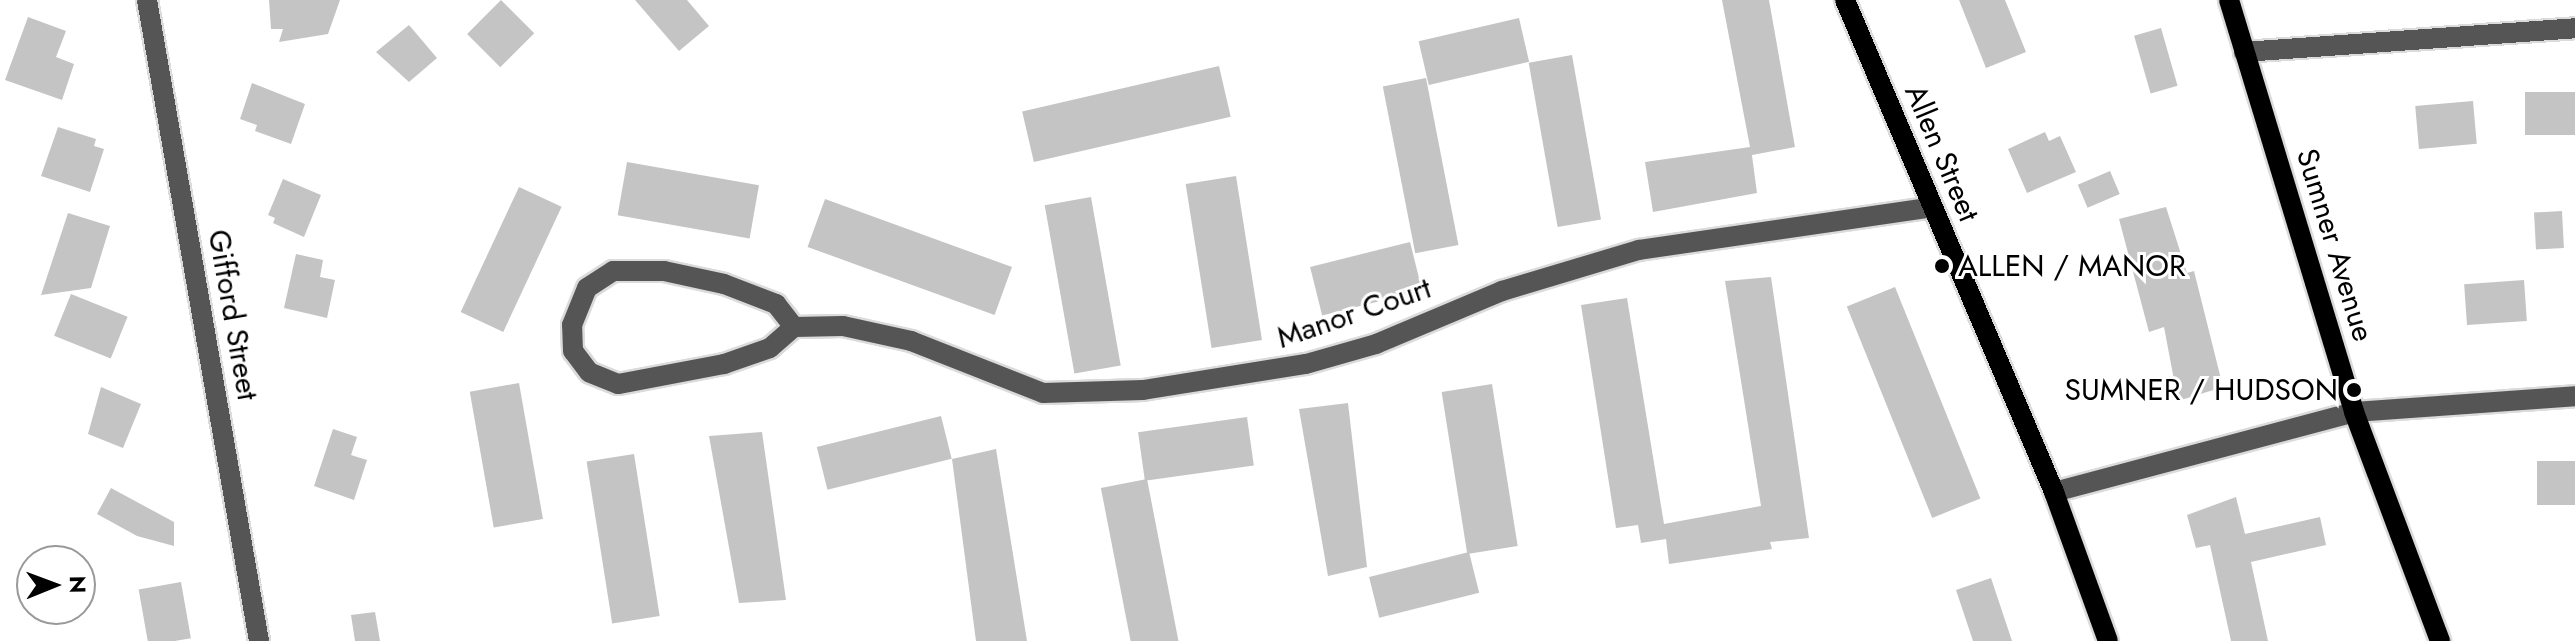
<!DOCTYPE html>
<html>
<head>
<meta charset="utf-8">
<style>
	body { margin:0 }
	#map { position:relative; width:2575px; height:641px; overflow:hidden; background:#fff; font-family:Jost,sans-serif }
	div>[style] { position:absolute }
	.building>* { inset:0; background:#c4c4c4; transform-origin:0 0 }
	.roads { filter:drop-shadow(2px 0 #dbdbdb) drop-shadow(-2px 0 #dbdbdb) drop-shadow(0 2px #dbdbdb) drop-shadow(0 -2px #dbdbdb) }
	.minor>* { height:20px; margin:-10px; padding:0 10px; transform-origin:10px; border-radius:10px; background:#555 }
	.major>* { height:20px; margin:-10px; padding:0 10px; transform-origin:10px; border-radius:10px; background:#000 }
	.dots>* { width:22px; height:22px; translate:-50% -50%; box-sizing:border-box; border:4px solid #fff; border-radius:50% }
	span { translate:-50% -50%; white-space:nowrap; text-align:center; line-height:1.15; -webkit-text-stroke:6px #fff; paint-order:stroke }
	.street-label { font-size:30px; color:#000 }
	.poi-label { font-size:30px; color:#000 }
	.left { translate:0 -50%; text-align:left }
	.right { translate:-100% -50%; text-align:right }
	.north { position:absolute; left:16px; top:545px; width:80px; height:80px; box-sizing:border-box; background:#fff; border:2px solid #999; border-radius:50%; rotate:89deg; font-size:22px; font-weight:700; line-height:32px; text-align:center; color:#000 }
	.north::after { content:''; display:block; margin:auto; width:28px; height:36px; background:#000; clip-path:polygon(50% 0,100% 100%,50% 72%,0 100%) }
</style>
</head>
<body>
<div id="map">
	<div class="building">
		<div style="clip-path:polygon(269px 0,340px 0,328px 34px,279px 42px,283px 29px,271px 29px)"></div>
		<div style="left:501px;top:0;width:47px;height:48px;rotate:45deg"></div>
		<div style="clip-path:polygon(635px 0,687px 0,709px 26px,679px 51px)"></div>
		<div style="clip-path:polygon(1722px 0,1769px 0,1795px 147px,1752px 155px,1751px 148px,1757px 193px,1653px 212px,1645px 162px,1750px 147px)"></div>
		<div style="clip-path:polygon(1959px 0,2005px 0,2026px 52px,1986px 68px)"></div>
		<div style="clip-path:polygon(28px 17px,66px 31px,56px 57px,74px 64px,62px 100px,5px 80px)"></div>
		<div style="left:1519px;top:18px;width:45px;height:103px;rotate:77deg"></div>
		<div style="clip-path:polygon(409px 25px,437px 58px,409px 82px,376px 52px)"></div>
		<div style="left:2161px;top:28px;width:60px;height:28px;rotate:74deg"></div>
		<div style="left:1572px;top:55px;width:167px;height:44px;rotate:80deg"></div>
		<div style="left:1219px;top:66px;width:52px;height:202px;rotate:77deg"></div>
		<div style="left:1426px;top:78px;width:170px;height:44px;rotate:79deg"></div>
		<div style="clip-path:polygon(252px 83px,305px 104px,291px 144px,255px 131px,257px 125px,240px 119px)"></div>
		<div style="left:2575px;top:92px;width:43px;height:50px;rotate:90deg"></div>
		<div style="left:2473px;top:101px;width:43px;height:58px;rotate:85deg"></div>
		<div style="clip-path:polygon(58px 127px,96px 139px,94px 146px,104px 149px,90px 192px,41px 176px)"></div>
		<div style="clip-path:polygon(2045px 132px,2049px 141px,2060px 136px,2076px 172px,2027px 193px,2008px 149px)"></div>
		<div style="left:627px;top:162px;width:134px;height:54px;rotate:10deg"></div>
		<div style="left:2110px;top:171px;width:25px;height:35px;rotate:67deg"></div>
		<div style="left:1236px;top:176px;width:166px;height:51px;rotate:81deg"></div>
		<div style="clip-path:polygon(283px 179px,321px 195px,304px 237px,273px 223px,275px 218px,268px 215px)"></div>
		<div style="left:519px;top:187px;width:47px;height:138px;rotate:25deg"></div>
		<div style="left:1091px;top:197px;width:171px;height:47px;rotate:80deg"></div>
		<div style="left:825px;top:199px;width:199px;height:51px;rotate:20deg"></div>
		<div style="clip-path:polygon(2166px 207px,2187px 273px,2194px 271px,2223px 387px,2178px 401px,2164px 327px,2149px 332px,2119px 219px)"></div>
		<div style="left:2562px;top:211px;width:37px;height:28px;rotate:87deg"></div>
		<div style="clip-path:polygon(68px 213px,110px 226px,91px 288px,41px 295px)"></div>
		<div style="left:1410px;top:242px;width:50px;height:103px;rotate:76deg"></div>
		<div style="clip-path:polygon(296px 254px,323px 260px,320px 277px,335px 280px,327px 318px,284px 308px)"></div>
		<div style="clip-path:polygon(1771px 277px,1809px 538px,1770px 542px,1772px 549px,1669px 564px,1666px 539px,1641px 543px,1638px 525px,1616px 528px,1581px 305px,1627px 298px,1664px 524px,1761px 506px,1725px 281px)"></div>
		<div style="left:2524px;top:280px;width:41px;height:60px;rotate:86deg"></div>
		<div style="left:1895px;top:287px;width:228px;height:52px;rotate:68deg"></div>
		<div style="left:71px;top:294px;width:61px;height:45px;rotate:22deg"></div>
		<div style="left:519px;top:383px;width:138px;height:50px;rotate:80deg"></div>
		<div style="left:1492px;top:384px;width:164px;height:51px;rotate:81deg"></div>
		<div style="clip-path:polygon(101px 387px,141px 404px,123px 448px,88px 434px)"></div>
		<div style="clip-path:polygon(1348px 403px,1367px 567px,1328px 576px,1299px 409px)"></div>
		<div style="left:941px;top:416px;width:44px;height:128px;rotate:76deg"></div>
		<div style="left:1247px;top:417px;width:49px;height:110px;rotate:82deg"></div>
		<div style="clip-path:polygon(333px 429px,357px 437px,351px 455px,367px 460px,354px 500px,314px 486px)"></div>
		<div style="clip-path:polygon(762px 432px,786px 600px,739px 603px,709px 436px)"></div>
		<div style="clip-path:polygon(996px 449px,1027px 641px,976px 641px,952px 459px)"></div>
		<div style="left:634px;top:454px;width:164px;height:48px;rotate:81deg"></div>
		<div style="left:2575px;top:461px;width:44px;height:38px;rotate:90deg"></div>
		<div style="left:1147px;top:479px;width:165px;height:47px;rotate:79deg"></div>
		<div style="clip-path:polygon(111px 488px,174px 522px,174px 546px,137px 536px,97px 514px)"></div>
		<div style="clip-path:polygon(2236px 497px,2245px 534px,2320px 517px,2326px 545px,2251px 562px,2268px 641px,2231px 641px,2210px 545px,2196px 548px,2187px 515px)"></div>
		<div style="left:1469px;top:552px;width:42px;height:103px;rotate:76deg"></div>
		<div style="clip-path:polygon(1991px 578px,2012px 641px,1973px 641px,1956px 590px)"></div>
		<div style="left:181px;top:582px;width:57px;height:43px;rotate:80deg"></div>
		<div style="clip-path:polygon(375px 612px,380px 641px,355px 641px,351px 615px)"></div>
	</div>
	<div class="roads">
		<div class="minor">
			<div style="left:147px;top:0;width:651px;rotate:80.09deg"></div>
			<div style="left:2244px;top:52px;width:332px;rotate:-4.1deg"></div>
			<div style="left:794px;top:327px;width:32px;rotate:139deg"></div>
			<div style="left:770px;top:348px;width:49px;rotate:160.8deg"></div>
			<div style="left:724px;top:364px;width:108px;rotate:169.3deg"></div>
			<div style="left:618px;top:384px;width:31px;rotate:-158deg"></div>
			<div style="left:589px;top:372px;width:26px;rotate:-127deg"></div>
			<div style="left:573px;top:351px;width:26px;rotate:-92deg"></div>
			<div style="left:572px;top:325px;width:40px;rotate:-68deg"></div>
			<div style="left:587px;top:288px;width:31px;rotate:-33deg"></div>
			<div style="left:613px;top:271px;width:51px"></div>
			<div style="left:664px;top:271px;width:61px;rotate:12.2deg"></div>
			<div style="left:724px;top:284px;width:56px;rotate:21deg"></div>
			<div style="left:776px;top:304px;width:29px;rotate:52deg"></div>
			<div style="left:794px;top:327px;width:49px;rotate:-1.2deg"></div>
			<div style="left:843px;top:326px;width:70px;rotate:12.4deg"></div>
			<div style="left:911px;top:341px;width:142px;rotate:21.5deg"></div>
			<div style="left:1043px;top:393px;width:100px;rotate:-1.7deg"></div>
			<div style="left:1143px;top:390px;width:165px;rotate:-9.1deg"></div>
			<div style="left:1306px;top:364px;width:73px;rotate:-15.9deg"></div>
			<div style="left:1376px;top:344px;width:137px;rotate:-22.8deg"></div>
			<div style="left:1502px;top:291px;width:143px;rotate:-16.7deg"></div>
			<div style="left:1639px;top:250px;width:296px;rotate:-8.3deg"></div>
			<div style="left:2054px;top:492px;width:310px;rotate:-14.9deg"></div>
			<div style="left:2354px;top:412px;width:222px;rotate:-4.1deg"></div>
		</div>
		<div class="major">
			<div style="left:1845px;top:0;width:535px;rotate:66.98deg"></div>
			<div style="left:2054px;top:492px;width:158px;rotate:70.1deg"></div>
			<div style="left:2229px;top:0;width:431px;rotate:73.1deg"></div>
			<div style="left:2354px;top:412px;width:245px;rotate:69.4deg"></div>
		</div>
	</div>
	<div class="dots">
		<div style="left:1942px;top:266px;background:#000"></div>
		<div style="left:2354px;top:390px;background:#000"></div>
	</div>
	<div class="street-label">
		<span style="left:1942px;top:153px;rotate:67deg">Allen Street</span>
		<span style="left:2335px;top:245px;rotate:73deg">Sumner Avenue</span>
		<span style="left:1354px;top:313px;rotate:-19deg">Manor Court</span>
		<span style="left:233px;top:315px;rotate:80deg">Gifford Street</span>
	</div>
	<div class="poi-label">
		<span class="left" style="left:1958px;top:266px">ALLEN / MANOR</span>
		<span class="right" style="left:2338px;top:390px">SUMNER / HUDSON</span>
	</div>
	<div class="north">N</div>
</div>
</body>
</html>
